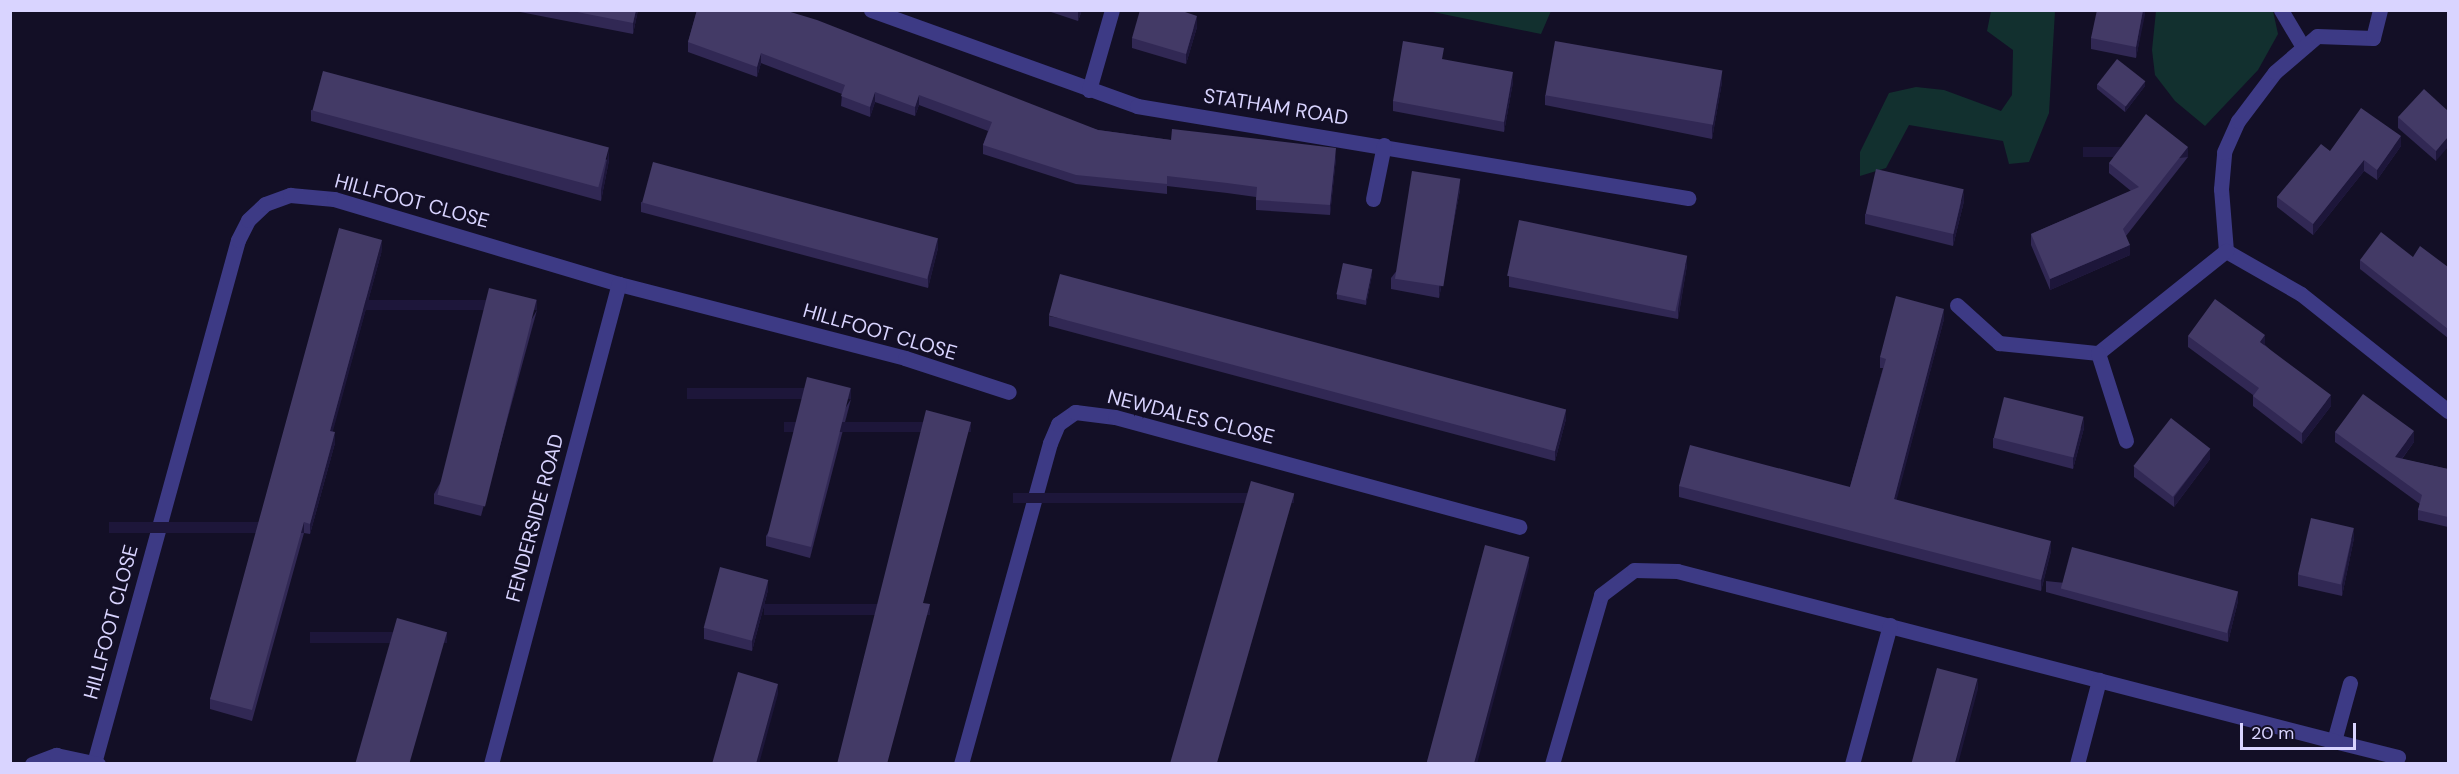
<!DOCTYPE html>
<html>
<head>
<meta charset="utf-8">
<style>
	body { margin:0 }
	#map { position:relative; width:2459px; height:774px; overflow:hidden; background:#130f26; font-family:"DM Sans",sans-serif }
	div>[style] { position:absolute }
	.green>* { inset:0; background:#12302f }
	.lane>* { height:15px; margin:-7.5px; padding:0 7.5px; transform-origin:7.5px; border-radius:7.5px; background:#3d3a85 }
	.street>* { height:15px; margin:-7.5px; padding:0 7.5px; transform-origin:7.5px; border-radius:7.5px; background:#3d3a85 }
	.wall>* { inset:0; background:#312854 }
	.shaded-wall>* { inset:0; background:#1d163a; transform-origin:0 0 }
	.building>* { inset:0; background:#433a66; transform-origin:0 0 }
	span { translate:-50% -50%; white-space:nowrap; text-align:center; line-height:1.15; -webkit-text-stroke:4.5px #130f26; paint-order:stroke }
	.street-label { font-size:20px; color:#d9d4ff }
	.frame { position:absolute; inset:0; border:12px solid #d9d4ff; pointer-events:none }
	.scale { position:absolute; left:2240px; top:723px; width:116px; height:27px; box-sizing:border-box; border:3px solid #d9d4ff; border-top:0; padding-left:8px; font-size:18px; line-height:21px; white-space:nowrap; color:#d9d4ff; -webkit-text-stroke:4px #130f26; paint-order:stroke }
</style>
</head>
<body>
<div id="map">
	<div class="green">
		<div style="clip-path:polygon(1428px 11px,1551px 11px,1541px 34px)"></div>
		<div style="clip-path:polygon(1991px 11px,2055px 11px,2049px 113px,2029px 162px,2009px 164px,2003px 141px,1909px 125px,1886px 168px,1860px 176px,1860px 152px,1889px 93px,1916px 87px,1944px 90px,2001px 111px,2012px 95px,2013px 50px,1987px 31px)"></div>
		<div style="clip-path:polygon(2156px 11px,2273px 11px,2278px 34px,2258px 70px,2205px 126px,2175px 101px,2155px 75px,2152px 50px)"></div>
	</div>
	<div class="lane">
		<div style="left:2281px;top:10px;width:43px;rotate:59.3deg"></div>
	</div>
	<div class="street">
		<div style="left:871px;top:10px;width:283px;rotate:19.8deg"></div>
		<div style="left:1137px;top:106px;width:559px;rotate:9.48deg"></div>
		<div style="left:1089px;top:90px;width:83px;rotate:-74deg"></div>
		<div style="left:1373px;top:199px;width:55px;rotate:-78.5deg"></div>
		<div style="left:2226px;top:251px;width:62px;rotate:-94.6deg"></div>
		<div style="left:2221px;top:189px;width:37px;rotate:-85deg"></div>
		<div style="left:2224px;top:152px;width:34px;rotate:-66deg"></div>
		<div style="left:2238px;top:121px;width:61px;rotate:-52.9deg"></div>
		<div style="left:2275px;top:72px;width:55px;rotate:-40.6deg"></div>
		<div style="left:2317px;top:36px;width:56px;rotate:2deg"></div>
		<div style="left:2373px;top:38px;width:29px;rotate:-76deg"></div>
		<div style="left:2226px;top:251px;width:86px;rotate:29.8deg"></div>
		<div style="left:2301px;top:294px;width:188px;rotate:38.5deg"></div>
		<div style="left:1957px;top:305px;width:57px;rotate:42.1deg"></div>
		<div style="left:1999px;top:343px;width:100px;rotate:5.8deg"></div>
		<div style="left:2098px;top:353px;width:164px;rotate:-38.6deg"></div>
		<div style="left:2098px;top:353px;width:92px;rotate:72.3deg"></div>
		<div style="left:2350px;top:683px;width:60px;rotate:105.4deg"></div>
		<div style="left:2334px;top:741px;width:66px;rotate:14deg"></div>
		<div style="left:94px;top:763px;width:542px;rotate:-74.61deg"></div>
		<div style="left:238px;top:240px;width:22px;rotate:-63deg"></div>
		<div style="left:248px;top:220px;width:23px;rotate:-43deg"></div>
		<div style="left:265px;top:204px;width:27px;rotate:-20deg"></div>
		<div style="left:290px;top:195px;width:44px;rotate:5.2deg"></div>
		<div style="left:334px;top:199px;width:297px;rotate:16.6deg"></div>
		<div style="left:619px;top:284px;width:295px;rotate:14.5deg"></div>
		<div style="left:905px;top:358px;width:109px;rotate:18.1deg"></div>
		<div style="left:32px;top:764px;width:26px;rotate:-21deg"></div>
		<div style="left:56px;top:755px;width:43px;rotate:12.1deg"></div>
		<div style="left:491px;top:764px;width:497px;rotate:-75.1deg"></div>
		<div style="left:961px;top:764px;width:333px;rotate:-74.5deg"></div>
		<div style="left:1050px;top:443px;width:21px;rotate:-67deg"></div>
		<div style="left:1058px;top:424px;width:21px;rotate:-35deg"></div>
		<div style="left:1075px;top:412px;width:40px;rotate:7.1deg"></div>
		<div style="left:1115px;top:417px;width:419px;rotate:15.2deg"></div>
		<div style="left:1552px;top:764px;width:176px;rotate:-73.8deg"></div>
		<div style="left:1601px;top:595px;width:41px;rotate:-37.1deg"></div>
		<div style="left:1634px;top:570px;width:43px;rotate:1.3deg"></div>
		<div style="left:1677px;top:571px;width:679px;rotate:14.51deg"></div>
		<div style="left:1852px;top:764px;width:144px;rotate:-74.7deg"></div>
		<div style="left:2077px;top:764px;width:87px;rotate:-75.3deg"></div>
	</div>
	<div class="wall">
		<div style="clip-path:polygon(510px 10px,638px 10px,633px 34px)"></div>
		<div style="clip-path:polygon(697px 10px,1098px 130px,1171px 140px,1336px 158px,1330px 215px,1256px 210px,1256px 197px,1227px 193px,1167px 186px,1167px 194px,1076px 184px,983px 154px,983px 145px,988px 131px,919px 105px,915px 116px,875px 102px,870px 117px,841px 106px,842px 94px,761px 63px,757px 77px,688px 52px,688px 42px)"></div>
		<div style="clip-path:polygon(1045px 10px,1082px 10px,1078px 21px)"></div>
		<div style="clip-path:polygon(2145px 10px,2136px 58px,2091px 49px,2091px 38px)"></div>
		<div style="clip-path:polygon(1197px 27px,1186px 64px,1132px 48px,1132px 38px)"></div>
		<div style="clip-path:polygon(1444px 60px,1513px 82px,1504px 132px,1393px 111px,1393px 101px)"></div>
		<div style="clip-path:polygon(1722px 82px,1712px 139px,1545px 105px,1545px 95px)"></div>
		<div style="clip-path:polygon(2097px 84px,2145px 86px,2125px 112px,2097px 89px)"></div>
		<div style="clip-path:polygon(311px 110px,609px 160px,601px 201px,311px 121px)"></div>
		<div style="clip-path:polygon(2448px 111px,2436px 161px,2398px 128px,2398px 117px)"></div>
		<div style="clip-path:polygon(2401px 146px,2377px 180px,2364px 171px,2313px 235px,2277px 207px,2277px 197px,2330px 151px)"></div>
		<div style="clip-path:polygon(2188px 157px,2126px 236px,2130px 255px,2050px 290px,2031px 245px,2031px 234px,2131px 191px,2109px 173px,2109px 163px)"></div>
		<div style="clip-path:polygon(1460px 190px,1439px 298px,1391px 289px,1391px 278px)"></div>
		<div style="clip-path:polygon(1964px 201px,1953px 246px,1865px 224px,1865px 214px)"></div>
		<div style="clip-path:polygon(641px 202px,938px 248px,928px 288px,641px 212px)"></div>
		<div style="clip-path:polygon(382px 250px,332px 432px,335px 443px,310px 534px,304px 533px,252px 721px,210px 709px,210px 699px)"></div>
		<div style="clip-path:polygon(2413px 257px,2448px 267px,2448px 338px,2360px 269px,2360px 260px)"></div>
		<div style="clip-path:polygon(1687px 265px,1678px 319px,1509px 287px,1509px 276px)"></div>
		<div style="clip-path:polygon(1372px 275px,1366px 305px,1337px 299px,1337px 294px)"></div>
		<div style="clip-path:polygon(537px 310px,481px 516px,434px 504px,434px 494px)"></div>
		<div style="clip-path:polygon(1049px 316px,1566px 419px,1555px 461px,1049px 326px)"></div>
		<div style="clip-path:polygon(1944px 319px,1896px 500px,2051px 551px,2041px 591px,1679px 497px,1679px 486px,1850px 487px,1883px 368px,1880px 368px,1880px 357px)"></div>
		<div style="clip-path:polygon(2188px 336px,2265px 345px,2331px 406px,2302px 444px,2253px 406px,2253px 395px,2188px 347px)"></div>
		<div style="clip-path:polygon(851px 399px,810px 558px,766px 546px,766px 536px)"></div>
		<div style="clip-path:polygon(2084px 428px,2073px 469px,1993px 448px,1993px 438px)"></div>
		<div style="clip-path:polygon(2335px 432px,2414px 442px,2402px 459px,2448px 469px,2448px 527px,2418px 520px,2418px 510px,2420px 504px,2335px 442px)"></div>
		<div style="clip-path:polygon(2210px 459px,2174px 507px,2134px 477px,2134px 466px)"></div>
		<div style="clip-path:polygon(2354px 538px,2342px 596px,2298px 586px,2298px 575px)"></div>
		<div style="clip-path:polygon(2046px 581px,2238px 601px,2228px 642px,2046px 592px)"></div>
		<div style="clip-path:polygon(768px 590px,752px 651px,704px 639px,704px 628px)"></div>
	</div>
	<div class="shaded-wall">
		<div style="clip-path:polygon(636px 10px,638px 10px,633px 34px,633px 23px)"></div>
		<div style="clip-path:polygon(1078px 10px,1082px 10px,1078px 21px)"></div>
		<div style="clip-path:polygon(2143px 10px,2145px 10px,2145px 15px,2136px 58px,2136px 47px)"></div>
		<div style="clip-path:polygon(1197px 16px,1197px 27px,1186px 64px,1186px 54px)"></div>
		<div style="clip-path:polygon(761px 53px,761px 63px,757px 77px,757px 67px)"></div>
		<div style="clip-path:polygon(1722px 71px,1722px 82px,1712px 139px,1712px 128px)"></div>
		<div style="clip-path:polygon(1513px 72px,1513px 82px,1504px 132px,1504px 122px)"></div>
		<div style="clip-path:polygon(2145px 81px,2145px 86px,2125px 112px,2125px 106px)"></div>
		<div style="clip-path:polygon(875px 92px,875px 102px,870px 117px,870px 107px)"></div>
		<div style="clip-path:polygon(919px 95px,919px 105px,915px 116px,915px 107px)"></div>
		<div style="clip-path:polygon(2401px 136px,2401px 146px,2377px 180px,2377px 170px)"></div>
		<div style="clip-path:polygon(2448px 137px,2448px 147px,2436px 161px,2436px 151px)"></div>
		<div style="left:2188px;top:147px;width:10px;height:105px;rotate:90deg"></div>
		<div style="clip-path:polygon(1336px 148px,1336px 158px,1330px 215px,1330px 205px)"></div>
		<div style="clip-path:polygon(609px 149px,609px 160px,601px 201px,601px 190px)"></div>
		<div style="clip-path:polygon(2364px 160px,2364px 171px,2313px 235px,2313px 224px)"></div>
		<div style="clip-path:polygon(1460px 179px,1460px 190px,1439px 298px,1439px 288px)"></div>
		<div style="clip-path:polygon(1964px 190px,1964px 201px,1953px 246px,1953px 235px)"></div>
		<div style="clip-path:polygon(938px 237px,938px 248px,928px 288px,928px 277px)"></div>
		<div style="clip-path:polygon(382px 240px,382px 250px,330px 442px,330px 431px)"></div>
		<div style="clip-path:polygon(2130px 245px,2130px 255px,2050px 290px,2050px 279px)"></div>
		<div style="clip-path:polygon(1687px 255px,1687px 265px,1678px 319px,1678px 309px)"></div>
		<div style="clip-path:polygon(1372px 269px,1372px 275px,1366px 305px,1366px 300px)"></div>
		<div style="left:537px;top:300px;width:10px;height:213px;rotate:90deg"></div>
		<div style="clip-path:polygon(1944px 309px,1944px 319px,1894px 510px,1894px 499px)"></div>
		<div style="clip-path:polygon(2265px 335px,2265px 346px,2260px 342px)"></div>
		<div style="left:851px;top:388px;width:11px;height:164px;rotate:90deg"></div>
		<div style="clip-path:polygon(2331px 395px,2331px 406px,2302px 444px,2302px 433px)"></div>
		<div style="clip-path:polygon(1566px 409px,1566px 419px,1555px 461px,1555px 450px)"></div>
		<div style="clip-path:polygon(2084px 417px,2084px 428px,2073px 469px,2073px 458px)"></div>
		<div style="left:971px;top:422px;width:10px;height:187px;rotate:90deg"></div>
		<div style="clip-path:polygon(2414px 431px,2414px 442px,2395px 468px,2395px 457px)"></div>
		<div style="clip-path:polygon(335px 432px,335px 443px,310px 534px,310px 524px)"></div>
		<div style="clip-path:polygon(2210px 449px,2210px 459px,2174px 507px,2174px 497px)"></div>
		<div style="left:1294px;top:493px;width:10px;height:281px;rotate:90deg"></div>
		<div style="left:304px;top:522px;width:11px;height:195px;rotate:90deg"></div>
		<div style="clip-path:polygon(2354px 528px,2354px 538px,2342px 596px,2342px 585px)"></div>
		<div style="clip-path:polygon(2051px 541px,2051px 551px,2041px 591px,2041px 580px)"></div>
		<div style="clip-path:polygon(1529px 557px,1529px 567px,1477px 764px,1474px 764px)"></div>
		<div style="clip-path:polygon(768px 580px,768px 590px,752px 651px,752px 640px)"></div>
		<div style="clip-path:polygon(2238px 591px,2238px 601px,2228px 642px,2228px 631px)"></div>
		<div style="left:930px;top:604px;width:11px;height:166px;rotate:90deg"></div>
		<div style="left:447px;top:632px;width:11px;height:137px;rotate:90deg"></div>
		<div style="clip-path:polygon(1978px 679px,1978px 689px,1958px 764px,1955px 764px)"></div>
		<div style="clip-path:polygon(778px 684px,778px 694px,759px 764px,756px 764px)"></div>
	</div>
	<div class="building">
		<div style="clip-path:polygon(567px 10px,636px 10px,633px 23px)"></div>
		<div style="clip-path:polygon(697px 10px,784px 10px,817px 20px,1098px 130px,1171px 140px,1172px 129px,1336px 148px,1330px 205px,1256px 200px,1257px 187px,1227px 183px,1167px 176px,1167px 184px,1076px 175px,983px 145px,992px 122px,919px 95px,915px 107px,875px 92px,870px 107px,841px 96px,845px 85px,761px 53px,757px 67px,688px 42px)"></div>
		<div style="clip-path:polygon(1140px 10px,1179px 10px,1197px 16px,1186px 54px,1132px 38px)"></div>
		<div style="clip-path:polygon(2097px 10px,2143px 10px,2136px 47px,2091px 38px)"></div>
		<div style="clip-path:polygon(1403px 41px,1444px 48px,1442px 59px,1513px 72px,1504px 122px,1393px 101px)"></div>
		<div style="left:1555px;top:41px;width:170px;height:55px;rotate:10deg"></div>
		<div style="left:2117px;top:59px;width:36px;height:32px;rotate:38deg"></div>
		<div style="left:323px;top:71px;width:296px;height:41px;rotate:15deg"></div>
		<div style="clip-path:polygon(2424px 89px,2448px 111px,2448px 137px,2436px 151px,2398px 117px)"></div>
		<div style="clip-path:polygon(2361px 108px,2401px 136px,2377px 170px,2364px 160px,2313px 224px,2277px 197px,2321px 144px,2330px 151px)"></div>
		<div style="clip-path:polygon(2146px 114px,2188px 147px,2123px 229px,2130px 245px,2050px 279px,2031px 234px,2139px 187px,2109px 163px)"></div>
		<div style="left:653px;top:162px;width:295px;height:42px;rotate:15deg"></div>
		<div style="left:1876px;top:169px;width:90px;height:46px;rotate:13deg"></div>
		<div style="left:1412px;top:171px;width:49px;height:109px;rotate:9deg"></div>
		<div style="left:1519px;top:220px;width:172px;height:57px;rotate:12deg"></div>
		<div style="clip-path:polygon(339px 228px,382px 240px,330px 431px,335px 432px,310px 524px,304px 522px,252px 710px,210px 699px)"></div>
		<div style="clip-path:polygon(2381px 232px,2413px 257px,2420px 246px,2448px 267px,2448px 329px,2360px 260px)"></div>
		<div style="left:1343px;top:263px;width:30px;height:32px;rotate:12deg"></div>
		<div style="left:1060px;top:274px;width:524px;height:43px;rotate:15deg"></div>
		<div style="left:489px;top:288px;width:49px;height:213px;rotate:14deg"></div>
		<div style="clip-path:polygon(1896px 296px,1944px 309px,1894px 499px,2051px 541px,2041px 580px,1679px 486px,1690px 445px,1850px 487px,1886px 359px,1880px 357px)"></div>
		<div style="clip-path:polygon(2215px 299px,2265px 335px,2260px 342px,2331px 395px,2302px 433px,2253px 396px,2259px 388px,2188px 336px)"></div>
		<div style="left:807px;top:377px;width:45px;height:164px;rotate:14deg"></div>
		<div style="clip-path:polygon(2363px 394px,2414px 431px,2395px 457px,2448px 469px,2448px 517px,2418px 510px,2422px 495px,2335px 432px)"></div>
		<div style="left:2004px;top:397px;width:82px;height:42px;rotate:14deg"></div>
		<div style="clip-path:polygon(926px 410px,971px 422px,923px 603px,930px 604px,887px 764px,837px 764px)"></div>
		<div style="left:2171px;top:418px;width:50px;height:61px;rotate:38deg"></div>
		<div style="left:1251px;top:481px;width:45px;height:293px;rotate:16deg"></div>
		<div style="left:2311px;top:518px;width:44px;height:58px;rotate:13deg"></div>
		<div style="left:1485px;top:545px;width:46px;height:227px;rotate:15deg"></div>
		<div style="left:2072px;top:547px;width:172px;height:43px;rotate:15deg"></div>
		<div style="left:720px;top:567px;width:50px;height:63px;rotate:15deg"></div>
		<div style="left:397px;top:618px;width:52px;height:151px;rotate:16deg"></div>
		<div style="left:1937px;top:668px;width:42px;height:99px;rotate:15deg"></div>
		<div style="clip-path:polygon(738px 672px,778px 684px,756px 764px,712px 764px)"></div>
	</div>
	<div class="street-label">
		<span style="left:1276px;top:107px;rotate:9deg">STATHAM ROAD</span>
		<span style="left:412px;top:201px;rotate:15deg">HILLFOOT CLOSE</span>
		<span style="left:880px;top:332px;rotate:16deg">HILLFOOT CLOSE</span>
		<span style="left:1191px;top:417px;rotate:14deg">NEWDALES CLOSE</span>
		<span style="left:535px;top:518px;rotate:-75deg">FENDERSIDE ROAD</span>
		<span style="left:111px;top:622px;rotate:-75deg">HILLFOOT CLOSE</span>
	</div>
	<div class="frame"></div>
	<div class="scale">20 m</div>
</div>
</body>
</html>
